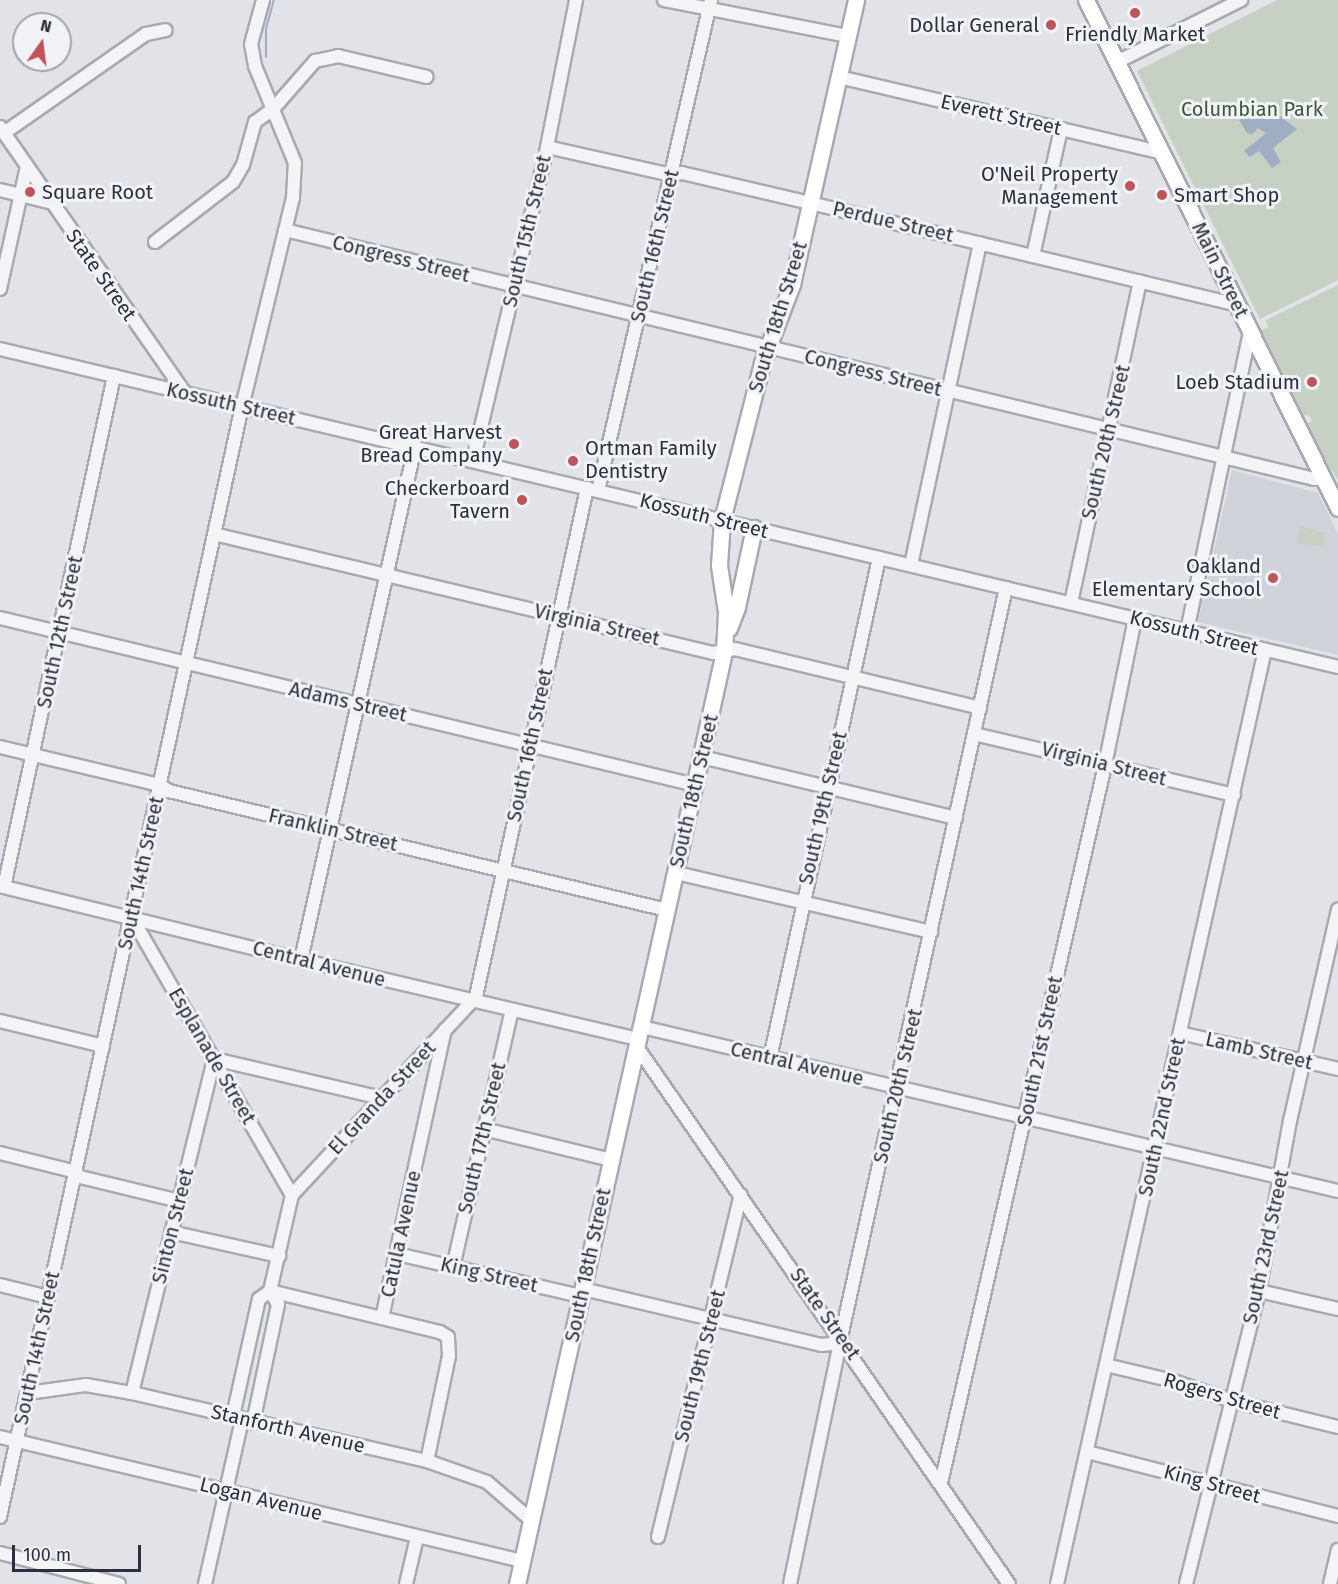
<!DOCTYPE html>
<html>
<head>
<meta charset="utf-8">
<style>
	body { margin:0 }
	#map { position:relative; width:1338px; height:1584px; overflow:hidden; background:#e1e3e8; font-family:"Fira Sans",sans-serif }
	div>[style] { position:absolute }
	.built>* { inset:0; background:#d0d2da }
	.green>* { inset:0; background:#c6d1c3 }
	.water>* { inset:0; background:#a0aec4 }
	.stream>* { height:2px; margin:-1px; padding:0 1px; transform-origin:1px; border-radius:1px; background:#a0aec4 }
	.roads { filter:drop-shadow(2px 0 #a7aab2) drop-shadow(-2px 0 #a7aab2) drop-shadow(0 2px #a7aab2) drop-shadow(0 -2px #a7aab2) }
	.minor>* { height:12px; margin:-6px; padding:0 6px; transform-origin:6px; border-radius:6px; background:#f4f4f7 }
	.major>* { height:15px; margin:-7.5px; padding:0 7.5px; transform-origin:7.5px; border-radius:7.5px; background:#fff }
	.dots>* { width:16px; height:16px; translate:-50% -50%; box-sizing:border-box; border:3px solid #f1f2f6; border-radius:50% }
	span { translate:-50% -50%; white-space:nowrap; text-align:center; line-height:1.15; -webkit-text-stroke:6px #f1f2f6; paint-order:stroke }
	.poi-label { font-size:20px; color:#2b303e }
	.right { translate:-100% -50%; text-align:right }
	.left { translate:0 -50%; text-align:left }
	.park-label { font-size:20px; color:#3d583a }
	.street-label { font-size:20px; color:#2b303e }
	.north { position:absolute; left:12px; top:12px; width:60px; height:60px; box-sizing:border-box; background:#f1f2f6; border:2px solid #a2a4ac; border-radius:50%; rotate:14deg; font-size:16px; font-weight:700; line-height:24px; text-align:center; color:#2b303e }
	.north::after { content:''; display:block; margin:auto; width:21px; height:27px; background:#bf545a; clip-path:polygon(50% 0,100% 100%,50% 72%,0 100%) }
	.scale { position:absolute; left:12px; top:1545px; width:129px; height:27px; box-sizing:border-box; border:3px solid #2b303e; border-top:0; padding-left:8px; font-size:18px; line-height:21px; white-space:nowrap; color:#2b303e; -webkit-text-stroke:4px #f1f2f6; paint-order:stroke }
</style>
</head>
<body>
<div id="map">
	<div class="built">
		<div style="clip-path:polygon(1232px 470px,1318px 493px,1338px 534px,1338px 655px,1198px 622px)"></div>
	</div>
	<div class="green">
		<div style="clip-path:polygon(1277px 0,1338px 0,1338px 280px,1260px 319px,1137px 71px)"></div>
		<div style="clip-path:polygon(1338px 285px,1338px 480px,1321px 455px,1308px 423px,1312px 421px,1309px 415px,1302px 416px,1261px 331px,1268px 327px,1266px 320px)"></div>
		<div style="clip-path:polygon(1300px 526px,1325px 533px,1323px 547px,1296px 543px)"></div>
	</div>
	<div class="water">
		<div style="clip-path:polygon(1256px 113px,1278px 115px,1297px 129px,1273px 148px,1281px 162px,1272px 168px,1259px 151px,1250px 157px,1244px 151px,1266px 133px,1258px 128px,1253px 134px,1247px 133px,1239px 120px)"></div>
	</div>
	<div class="stream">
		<div style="left:266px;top:57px;width:28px;rotate:-90deg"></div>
		<div style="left:266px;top:29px;width:30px;rotate:-75deg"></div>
	</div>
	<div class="roads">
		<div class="minor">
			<div style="left:664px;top:0;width:187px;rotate:11.1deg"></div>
			<div style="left:1117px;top:62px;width:139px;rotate:-26.6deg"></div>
			<div style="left:839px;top:77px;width:332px;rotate:13.2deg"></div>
			<div style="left:0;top:127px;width:323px;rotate:55.2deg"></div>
			<div style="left:4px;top:133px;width:173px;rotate:-34.9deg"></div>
			<div style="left:146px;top:34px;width:20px;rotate:-11deg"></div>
			<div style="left:547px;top:147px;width:127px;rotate:12.7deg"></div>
			<div style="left:671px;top:175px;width:11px;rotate:-10deg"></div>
			<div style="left:682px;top:173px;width:131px;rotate:13.2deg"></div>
			<div style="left:810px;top:203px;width:439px;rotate:13.4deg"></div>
			<div style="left:0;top:190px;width:50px;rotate:13.8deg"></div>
			<div style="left:285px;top:230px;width:1059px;rotate:13.6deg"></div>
			<div style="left:1314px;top:479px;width:8px;rotate:-7deg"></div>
			<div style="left:155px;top:242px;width:98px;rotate:-37.6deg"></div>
			<div style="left:233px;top:182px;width:20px;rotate:-60deg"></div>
			<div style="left:243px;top:165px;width:45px;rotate:-74.4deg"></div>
			<div style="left:255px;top:122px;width:22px;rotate:-36deg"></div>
			<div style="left:273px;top:109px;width:64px;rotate:-48.8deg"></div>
			<div style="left:315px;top:61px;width:24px;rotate:-12deg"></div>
			<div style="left:338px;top:56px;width:91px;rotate:13.3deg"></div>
			<div style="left:1033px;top:256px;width:130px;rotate:-77.6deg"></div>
			<div style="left:0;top:289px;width:126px;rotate:-77.6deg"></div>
			<div style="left:0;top:349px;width:1375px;rotate:13.37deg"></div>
			<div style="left:473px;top:461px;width:323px;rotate:-76.7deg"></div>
			<div style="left:547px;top:147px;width:150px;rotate:-78.8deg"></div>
			<div style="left:598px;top:491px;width:504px;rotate:-77.04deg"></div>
			<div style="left:214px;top:534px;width:513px;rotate:13.41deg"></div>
			<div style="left:713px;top:653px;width:22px;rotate:-10deg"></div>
			<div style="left:735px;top:649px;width:252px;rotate:13.5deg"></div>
			<div style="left:911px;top:565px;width:329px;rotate:-77.9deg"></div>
			<div style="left:1071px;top:603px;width:329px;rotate:-77.9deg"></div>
			<div style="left:0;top:618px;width:715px;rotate:13.51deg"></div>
			<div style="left:1187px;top:631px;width:307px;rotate:-78.1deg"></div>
			<div style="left:974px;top:734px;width:267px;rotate:13.2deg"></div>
			<div style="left:0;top:747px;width:164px;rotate:13.4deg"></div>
			<div style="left:160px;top:785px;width:11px;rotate:34deg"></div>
			<div style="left:169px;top:791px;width:512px;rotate:13.44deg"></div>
			<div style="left:702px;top:757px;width:261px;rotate:13.5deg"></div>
			<div style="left:676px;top:873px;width:262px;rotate:13deg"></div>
			<div style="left:0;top:886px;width:310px;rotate:13.8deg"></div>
			<div style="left:301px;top:960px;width:347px;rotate:13.2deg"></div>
			<div style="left:4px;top:887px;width:523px;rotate:-77.85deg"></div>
			<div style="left:132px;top:918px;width:320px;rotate:60deg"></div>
			<div style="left:301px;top:960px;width:526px;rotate:-77.47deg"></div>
			<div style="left:475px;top:1001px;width:525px;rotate:-77.68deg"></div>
			<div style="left:0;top:1021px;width:106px;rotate:13.6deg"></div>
			<div style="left:642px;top:1027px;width:715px;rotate:13.26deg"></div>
			<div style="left:1180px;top:1033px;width:162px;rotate:12.8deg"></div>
			<div style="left:637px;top:1047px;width:653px;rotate:55.29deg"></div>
			<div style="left:770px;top:1058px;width:512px;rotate:-77.7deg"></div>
			<div style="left:484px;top:1129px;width:131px;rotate:13.7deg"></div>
			<div style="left:0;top:1153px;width:79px;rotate:13.9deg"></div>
			<div style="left:76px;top:1176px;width:106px;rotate:13.6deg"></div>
			<div style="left:292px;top:1195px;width:265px;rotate:-47.1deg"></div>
			<div style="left:171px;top:1232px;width:111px;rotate:12.5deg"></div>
			<div style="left:397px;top:1254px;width:189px;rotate:12.9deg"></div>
			<div style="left:453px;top:1267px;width:264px;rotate:-77.1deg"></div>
			<div style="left:0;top:1285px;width:49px;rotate:14deg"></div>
			<div style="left:583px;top:1289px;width:244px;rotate:13.2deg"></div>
			<div style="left:821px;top:1345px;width:11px;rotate:-5deg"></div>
			<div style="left:832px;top:1344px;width:11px;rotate:-38deg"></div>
			<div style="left:270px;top:1291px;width:175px;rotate:13.6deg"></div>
			<div style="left:440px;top:1332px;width:9px;rotate:32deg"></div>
			<div style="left:448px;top:1337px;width:19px;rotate:87deg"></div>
			<div style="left:449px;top:1356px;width:107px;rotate:101.8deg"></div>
			<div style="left:1259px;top:1291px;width:81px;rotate:12.8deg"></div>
			<div style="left:382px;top:1318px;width:295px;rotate:-77.7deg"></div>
			<div style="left:1106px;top:1365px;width:69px;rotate:13.4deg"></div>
			<div style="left:1173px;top:1381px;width:62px;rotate:18.7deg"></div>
			<div style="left:1232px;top:1401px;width:109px;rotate:13.8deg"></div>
			<div style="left:28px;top:1393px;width:59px;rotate:-7.9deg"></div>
			<div style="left:86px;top:1385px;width:47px;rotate:9.9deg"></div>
			<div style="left:132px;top:1393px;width:303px;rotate:13deg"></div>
			<div style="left:427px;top:1461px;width:64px;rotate:19.3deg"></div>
			<div style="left:487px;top:1482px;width:58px;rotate:40.8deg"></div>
			<div style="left:132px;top:1393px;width:344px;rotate:-76.2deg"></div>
			<div style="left:214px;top:1059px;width:171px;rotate:13.1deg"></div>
			<div style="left:233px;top:1416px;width:120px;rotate:-77.5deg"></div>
			<div style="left:259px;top:1299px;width:14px;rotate:-36deg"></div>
			<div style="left:270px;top:1291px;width:98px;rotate:-77.1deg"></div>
			<div style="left:253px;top:1423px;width:122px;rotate:-78.1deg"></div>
			<div style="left:278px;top:1304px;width:15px;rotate:-122deg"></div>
			<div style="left:0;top:1437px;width:537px;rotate:13.36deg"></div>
			<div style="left:1087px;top:1452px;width:259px;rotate:14.3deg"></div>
			<div style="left:941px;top:1483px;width:736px;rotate:-77.13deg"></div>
			<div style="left:1105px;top:765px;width:149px;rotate:-78.4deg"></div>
			<div style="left:0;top:1517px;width:1128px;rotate:-77.71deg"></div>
			<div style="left:240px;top:415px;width:223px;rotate:-76.3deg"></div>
			<div style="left:293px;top:198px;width:35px;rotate:-87deg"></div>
			<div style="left:295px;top:163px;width:105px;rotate:-112.4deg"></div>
			<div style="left:255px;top:66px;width:22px;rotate:-100deg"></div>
			<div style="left:251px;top:44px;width:46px;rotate:-74.7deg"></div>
			<div style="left:658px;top:1537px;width:352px;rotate:-76.4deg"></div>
			<div style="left:0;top:1553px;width:123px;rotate:14.6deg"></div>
			<div style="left:205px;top:1584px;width:168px;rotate:-77.3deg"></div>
			<div style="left:406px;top:1584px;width:48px;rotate:-76.8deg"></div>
			<div style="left:790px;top:1584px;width:252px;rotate:-78.3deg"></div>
			<div style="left:841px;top:1337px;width:767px;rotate:-77.58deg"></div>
			<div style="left:1057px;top:1584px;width:957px;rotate:-77.45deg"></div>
			<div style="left:1186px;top:1584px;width:302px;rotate:-76deg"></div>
			<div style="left:1259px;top:1291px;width:173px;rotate:-79.7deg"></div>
			<div style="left:1290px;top:1121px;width:217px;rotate:-77.2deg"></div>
			<div style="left:1330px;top:1584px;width:35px;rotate:-77deg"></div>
		</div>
		<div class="major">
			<div style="left:1086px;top:0;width:567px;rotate:63.62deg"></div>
			<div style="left:729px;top:628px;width:22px;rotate:-69deg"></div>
			<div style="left:737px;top:607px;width:81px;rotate:-77.9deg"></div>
			<div style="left:517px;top:1584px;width:955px;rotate:-77.48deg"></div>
			<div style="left:724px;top:652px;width:40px;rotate:-87.1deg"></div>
			<div style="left:726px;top:612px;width:48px;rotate:-98.5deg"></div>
			<div style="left:719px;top:565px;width:45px;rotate:-86.2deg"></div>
			<div style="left:722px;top:520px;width:162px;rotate:-75.7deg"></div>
			<div style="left:762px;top:363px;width:85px;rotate:-69.2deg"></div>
			<div style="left:792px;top:284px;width:291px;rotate:-77.3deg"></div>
		</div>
	</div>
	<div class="dots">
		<div style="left:1135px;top:13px;background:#bf545a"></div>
		<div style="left:1051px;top:25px;background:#bf545a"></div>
		<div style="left:1130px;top:186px;background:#bf545a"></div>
		<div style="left:30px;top:192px;background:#bf545a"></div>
		<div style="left:1162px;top:195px;background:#bf545a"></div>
		<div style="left:1312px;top:382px;background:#bf545a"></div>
		<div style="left:514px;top:444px;background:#bf545a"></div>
		<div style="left:573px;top:461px;background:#bf545a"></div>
		<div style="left:522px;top:500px;background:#bf545a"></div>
		<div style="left:1273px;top:578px;background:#bf545a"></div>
	</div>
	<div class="poi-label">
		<span class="right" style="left:1039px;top:25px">Dollar General</span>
		<span style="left:1135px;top:34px">Friendly Market</span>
		<span class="right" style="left:1118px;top:186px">O'Neil Property<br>Management</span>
		<span class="left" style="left:42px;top:192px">Square Root</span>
		<span class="left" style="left:1174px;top:195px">Smart Shop</span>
		<span class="right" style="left:1300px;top:382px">Loeb Stadium</span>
		<span class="right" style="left:502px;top:444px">Great Harvest<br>Bread Company</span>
		<span class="left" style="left:585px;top:460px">Ortman Family<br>Dentistry</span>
		<span class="right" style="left:510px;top:500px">Checkerboard<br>Tavern</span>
		<span class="right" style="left:1261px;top:578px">Oakland<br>Elementary School</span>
	</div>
	<div class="park-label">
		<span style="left:1252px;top:109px">Columbian Park</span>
	</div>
	<div class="street-label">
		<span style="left:1001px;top:115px;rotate:13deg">Everett Street</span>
		<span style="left:893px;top:222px;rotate:13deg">Perdue Street</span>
		<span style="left:527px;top:231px;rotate:-77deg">South 15th Street</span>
		<span style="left:655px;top:246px;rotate:-77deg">South 16th Street</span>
		<span style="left:401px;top:259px;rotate:14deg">Congress Street</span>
		<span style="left:1220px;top:270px;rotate:64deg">Main Street</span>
		<span style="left:101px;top:275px;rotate:55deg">State Street</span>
		<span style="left:778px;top:317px;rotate:-73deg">South 18th Street</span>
		<span style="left:873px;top:373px;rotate:14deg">Congress Street</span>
		<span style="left:231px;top:404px;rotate:13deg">Kossuth Street</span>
		<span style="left:1106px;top:442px;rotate:-77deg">South 20th Street</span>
		<span style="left:704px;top:516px;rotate:14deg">Kossuth Street</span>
		<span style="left:597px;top:625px;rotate:13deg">Virginia Street</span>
		<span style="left:60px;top:632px;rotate:-78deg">South 12th Street</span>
		<span style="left:1194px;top:633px;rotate:14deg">Kossuth Street</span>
		<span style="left:348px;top:702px;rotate:13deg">Adams Street</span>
		<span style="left:530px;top:745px;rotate:-78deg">South 16th Street</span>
		<span style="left:1104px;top:764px;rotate:14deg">Virginia Street</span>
		<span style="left:694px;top:791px;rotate:-77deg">South 18th Street</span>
		<span style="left:823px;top:808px;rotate:-77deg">South 19th Street</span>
		<span style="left:333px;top:830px;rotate:13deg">Franklin Street</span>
		<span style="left:141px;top:873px;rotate:-78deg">South 14th Street</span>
		<span style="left:319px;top:964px;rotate:14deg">Central Avenue</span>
		<span style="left:1040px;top:1051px;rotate:-78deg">South 21st Street</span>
		<span style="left:1259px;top:1051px;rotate:13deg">Lamb Street</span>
		<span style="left:212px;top:1056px;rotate:60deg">Esplanade Street</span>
		<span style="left:797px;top:1064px;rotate:13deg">Central Avenue</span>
		<span style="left:898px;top:1086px;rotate:-77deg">South 20th Street</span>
		<span style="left:382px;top:1098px;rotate:-47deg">El Granda Street</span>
		<span style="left:1162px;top:1117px;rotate:-78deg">South 22nd Street</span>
		<span style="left:482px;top:1138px;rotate:-77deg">South 17th Street</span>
		<span style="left:173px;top:1226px;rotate:-76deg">Sinton Street</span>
		<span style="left:401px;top:1234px;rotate:-78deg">Catula Avenue</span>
		<span style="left:1266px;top:1247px;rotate:-78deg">South 23rd Street</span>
		<span style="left:588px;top:1265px;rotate:-78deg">South 18th Street</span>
		<span style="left:489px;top:1275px;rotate:13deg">King Street</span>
		<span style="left:825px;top:1314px;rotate:55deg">State Street</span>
		<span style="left:37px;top:1348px;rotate:-78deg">South 14th Street</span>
		<span style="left:700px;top:1366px;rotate:-76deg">South 19th Street</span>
		<span style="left:1222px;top:1396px;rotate:16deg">Rogers Street</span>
		<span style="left:288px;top:1429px;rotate:13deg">Stanforth Avenue</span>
		<span style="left:1212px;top:1484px;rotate:15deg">King Street</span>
		<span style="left:261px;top:1499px;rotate:14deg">Logan Avenue</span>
	</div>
	<div class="north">N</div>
	<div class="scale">100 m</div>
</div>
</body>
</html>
